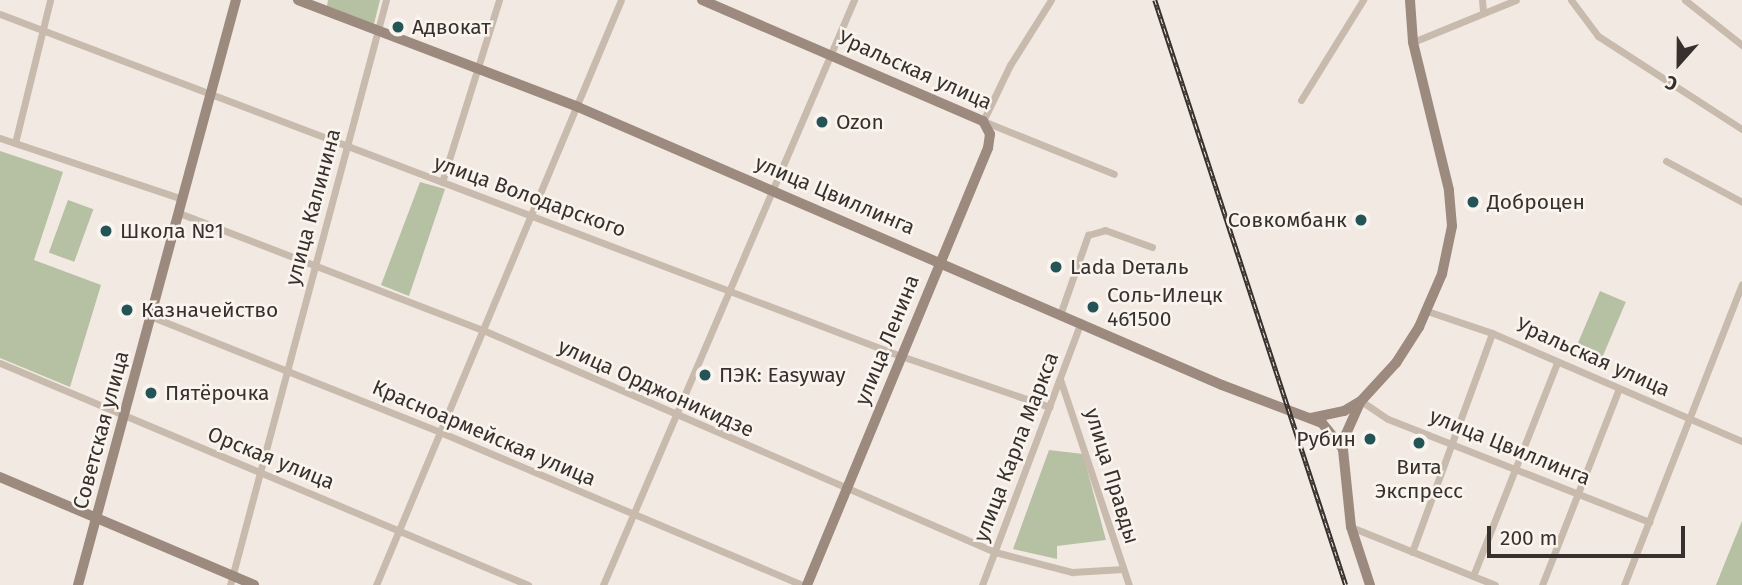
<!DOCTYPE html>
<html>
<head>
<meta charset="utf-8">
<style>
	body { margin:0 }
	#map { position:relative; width:1742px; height:585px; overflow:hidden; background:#f2eae2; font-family:"Fira Sans",sans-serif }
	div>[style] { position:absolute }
	.green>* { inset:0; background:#b6c0a2; transform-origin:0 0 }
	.street>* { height:7px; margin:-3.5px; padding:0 3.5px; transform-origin:3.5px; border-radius:3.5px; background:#c9baae }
	.secondary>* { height:10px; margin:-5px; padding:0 5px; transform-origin:5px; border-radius:5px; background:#9d8a7f }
	.rail>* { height:4.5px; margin-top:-2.25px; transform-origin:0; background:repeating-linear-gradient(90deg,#f9f4ee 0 5px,#38302c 0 10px); box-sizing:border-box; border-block:2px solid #38302c }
	.dots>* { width:19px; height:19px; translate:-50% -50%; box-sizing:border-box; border:4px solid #f9f4ee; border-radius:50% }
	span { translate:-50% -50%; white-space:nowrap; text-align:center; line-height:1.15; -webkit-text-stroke:5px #f9f4ee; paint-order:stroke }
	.poi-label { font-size:21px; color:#38302c }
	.left { translate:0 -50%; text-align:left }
	.right { translate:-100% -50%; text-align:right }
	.street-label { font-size:21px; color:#38302c }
	.north { position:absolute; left:1644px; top:28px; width:70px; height:70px; -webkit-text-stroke:5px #f9f4ee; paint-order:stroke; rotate:201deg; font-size:19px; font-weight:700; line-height:28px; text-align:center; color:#38302c }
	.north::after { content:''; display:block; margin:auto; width:24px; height:32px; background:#38302c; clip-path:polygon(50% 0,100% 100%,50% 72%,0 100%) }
	.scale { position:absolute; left:1487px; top:526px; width:198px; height:32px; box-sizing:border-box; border:4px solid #38302c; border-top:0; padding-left:9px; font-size:21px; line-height:24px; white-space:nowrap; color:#38302c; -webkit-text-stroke:5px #f9f4ee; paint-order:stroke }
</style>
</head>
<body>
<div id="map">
	<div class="green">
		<div style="clip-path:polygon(328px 0,380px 0,374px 24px,327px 6px)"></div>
		<div style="clip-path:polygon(0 151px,63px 172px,34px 260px,101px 285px,70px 387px,0 358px)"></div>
		<div style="clip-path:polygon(420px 182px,445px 189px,409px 296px,381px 285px)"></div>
		<div style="left:68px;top:200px;width:27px;height:56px;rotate:20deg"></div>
		<div style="left:1600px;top:291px;width:28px;height:60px;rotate:23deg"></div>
		<div style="clip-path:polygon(1049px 450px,1083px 454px,1106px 540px,1057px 546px,1057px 559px,1013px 549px)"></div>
		<div style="clip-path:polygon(1742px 521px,1742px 585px,1716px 585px,1728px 555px)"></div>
	</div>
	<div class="street">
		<div style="left:1051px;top:0;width:77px;rotate:122.2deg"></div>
		<div style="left:1010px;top:65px;width:62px;rotate:115.7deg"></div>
		<div style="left:983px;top:121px;width:141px;rotate:22deg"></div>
		<div style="left:1482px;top:0;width:11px;rotate:85deg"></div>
		<div style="left:1571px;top:0;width:45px;rotate:53.1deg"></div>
		<div style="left:1598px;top:36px;width:171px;rotate:32.9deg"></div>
		<div style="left:1685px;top:0;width:73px;rotate:38.3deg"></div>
		<div style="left:0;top:14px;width:964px;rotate:20.79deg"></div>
		<div style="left:901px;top:356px;width:157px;rotate:18.9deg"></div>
		<div style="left:1413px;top:42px;width:111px;rotate:-22.2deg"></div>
		<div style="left:1301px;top:100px;width:118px;rotate:-58.2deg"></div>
		<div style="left:0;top:138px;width:192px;rotate:18.5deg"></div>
		<div style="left:15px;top:143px;width:147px;rotate:-76.2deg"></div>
		<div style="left:1666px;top:161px;width:86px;rotate:28.3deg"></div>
		<div style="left:442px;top:182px;width:191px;rotate:-72.6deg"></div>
		<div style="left:179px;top:213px;width:326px;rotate:21.1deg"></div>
		<div style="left:483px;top:330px;width:558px;rotate:23.44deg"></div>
		<div style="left:995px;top:552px;width:80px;rotate:14.6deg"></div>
		<div style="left:1072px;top:572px;width:51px;rotate:-3.4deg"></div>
		<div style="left:1427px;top:311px;width:69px;rotate:18.7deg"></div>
		<div style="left:1492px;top:333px;width:272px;rotate:23.4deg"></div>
		<div style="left:1061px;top:312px;width:82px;rotate:-70.7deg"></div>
		<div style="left:1088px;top:235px;width:18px;rotate:-16deg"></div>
		<div style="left:1105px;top:230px;width:50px;rotate:19.9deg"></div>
		<div style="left:150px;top:316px;width:312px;rotate:21.8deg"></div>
		<div style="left:440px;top:432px;width:394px;rotate:22.9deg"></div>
		<div style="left:0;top:363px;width:573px;rotate:22.8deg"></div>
		<div style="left:1060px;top:379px;width:217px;rotate:71.5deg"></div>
		<div style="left:1361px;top:401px;width:32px;rotate:34deg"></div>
		<div style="left:1388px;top:419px;width:281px;rotate:21.5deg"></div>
		<div style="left:1351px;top:527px;width:155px;rotate:21.9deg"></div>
		<div style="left:1412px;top:552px;width:233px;rotate:-69.9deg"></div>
		<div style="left:1473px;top:576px;width:229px;rotate:-68.5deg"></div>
		<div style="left:230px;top:585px;width:605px;rotate:-75.07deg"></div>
		<div style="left:376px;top:585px;width:634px;rotate:-67.28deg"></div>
		<div style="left:603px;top:585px;width:637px;rotate:-66.78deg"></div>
		<div style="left:982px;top:585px;width:281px;rotate:-69.4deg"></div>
		<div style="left:1542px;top:585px;width:208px;rotate:-68.6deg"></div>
		<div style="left:1624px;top:585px;width:323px;rotate:-68.6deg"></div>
	</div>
	<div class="secondary">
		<div style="left:298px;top:0;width:300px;rotate:20.9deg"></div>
		<div style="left:578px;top:107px;width:701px;rotate:23.35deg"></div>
		<div style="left:1222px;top:385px;width:107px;rotate:20.8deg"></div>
		<div style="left:1322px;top:423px;width:33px;rotate:51deg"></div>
		<div style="left:702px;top:0;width:306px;rotate:23.3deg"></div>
		<div style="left:983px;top:121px;width:15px;rotate:62deg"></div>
		<div style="left:990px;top:134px;width:14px;rotate:98deg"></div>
		<div style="left:988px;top:148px;width:473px;rotate:112.5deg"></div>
		<div style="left:1311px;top:418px;width:34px;rotate:-12deg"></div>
		<div style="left:1344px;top:411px;width:17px;rotate:-31deg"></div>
		<div style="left:0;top:477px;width:276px;rotate:23deg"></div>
		<div style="left:78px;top:585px;width:606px;rotate:-74.89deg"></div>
		<div style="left:1370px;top:585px;width:61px;rotate:-108.1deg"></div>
		<div style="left:1351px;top:527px;width:78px;rotate:-95.9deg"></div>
		<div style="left:1343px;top:449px;width:15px;rotate:-79deg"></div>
		<div style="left:1346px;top:434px;width:36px;rotate:-66deg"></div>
		<div style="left:1361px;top:401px;width:52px;rotate:-47.4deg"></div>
		<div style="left:1396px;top:363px;width:43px;rotate:-57.4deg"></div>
		<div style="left:1419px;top:327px;width:58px;rotate:-66.5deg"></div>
		<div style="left:1442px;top:274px;width:49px;rotate:-78.2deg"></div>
		<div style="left:1452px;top:226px;width:36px;rotate:-95deg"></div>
		<div style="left:1449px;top:190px;width:152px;rotate:-103.7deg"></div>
		<div style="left:1413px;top:42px;width:42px;rotate:-94.1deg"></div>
	</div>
	<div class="rail">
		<div style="left:1155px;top:0;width:615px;rotate:71.92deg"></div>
	</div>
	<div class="dots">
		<div style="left:398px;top:27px;background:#255457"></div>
		<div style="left:822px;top:122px;background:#255457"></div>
		<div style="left:1473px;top:202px;background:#255457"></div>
		<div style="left:1361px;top:220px;background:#255457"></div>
		<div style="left:106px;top:231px;background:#255457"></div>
		<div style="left:1056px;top:267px;background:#255457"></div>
		<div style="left:1093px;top:307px;background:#255457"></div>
		<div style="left:127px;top:310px;background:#255457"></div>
		<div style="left:705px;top:375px;background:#255457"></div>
		<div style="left:151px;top:393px;background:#255457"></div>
		<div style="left:1370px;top:439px;background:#255457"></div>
		<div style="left:1419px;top:443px;background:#255457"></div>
	</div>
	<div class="poi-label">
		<span class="left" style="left:412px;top:27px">Адвокат</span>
		<span class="left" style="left:836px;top:122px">Ozon</span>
		<span class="left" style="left:1487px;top:202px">Доброцен</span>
		<span class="right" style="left:1347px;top:220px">Совкомбанк</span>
		<span class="left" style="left:120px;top:231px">Школа №1</span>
		<span class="left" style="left:1070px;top:267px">Lada Dеталь</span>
		<span class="left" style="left:1107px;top:307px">Соль-Илецк<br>461500</span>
		<span class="left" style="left:141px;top:310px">Казначейство</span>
		<span class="left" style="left:719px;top:375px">ПЭК: Easyway</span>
		<span class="left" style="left:165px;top:393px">Пятёрочка</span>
		<span class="right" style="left:1356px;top:439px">Рубин</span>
		<span style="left:1419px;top:479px">Вита<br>Экспресс</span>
	</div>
	<div class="street-label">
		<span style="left:915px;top:70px;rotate:24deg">Уральская улица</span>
		<span style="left:835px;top:195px;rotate:23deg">улица Цвиллинга</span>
		<span style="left:530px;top:196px;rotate:20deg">улица Володарского</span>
		<span style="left:313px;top:207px;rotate:-75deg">улица Калинина</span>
		<span style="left:887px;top:340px;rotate:-68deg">улица Ленина</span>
		<span style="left:1593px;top:357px;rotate:24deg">Уральская улица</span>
		<span style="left:656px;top:388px;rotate:24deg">улица Орджоникидзе</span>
		<span style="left:101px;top:430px;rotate:-75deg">Советская улица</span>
		<span style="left:484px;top:433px;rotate:23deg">Красноармейская улица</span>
		<span style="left:1016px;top:447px;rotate:-69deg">улица Карла Маркса</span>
		<span style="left:1510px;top:447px;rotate:22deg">улица Цвиллинга</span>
		<span style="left:271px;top:458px;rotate:22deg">Орская улица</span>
		<span style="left:1112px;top:476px;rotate:73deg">улица Правды</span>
	</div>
	<div class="north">С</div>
	<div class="scale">200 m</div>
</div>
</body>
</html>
